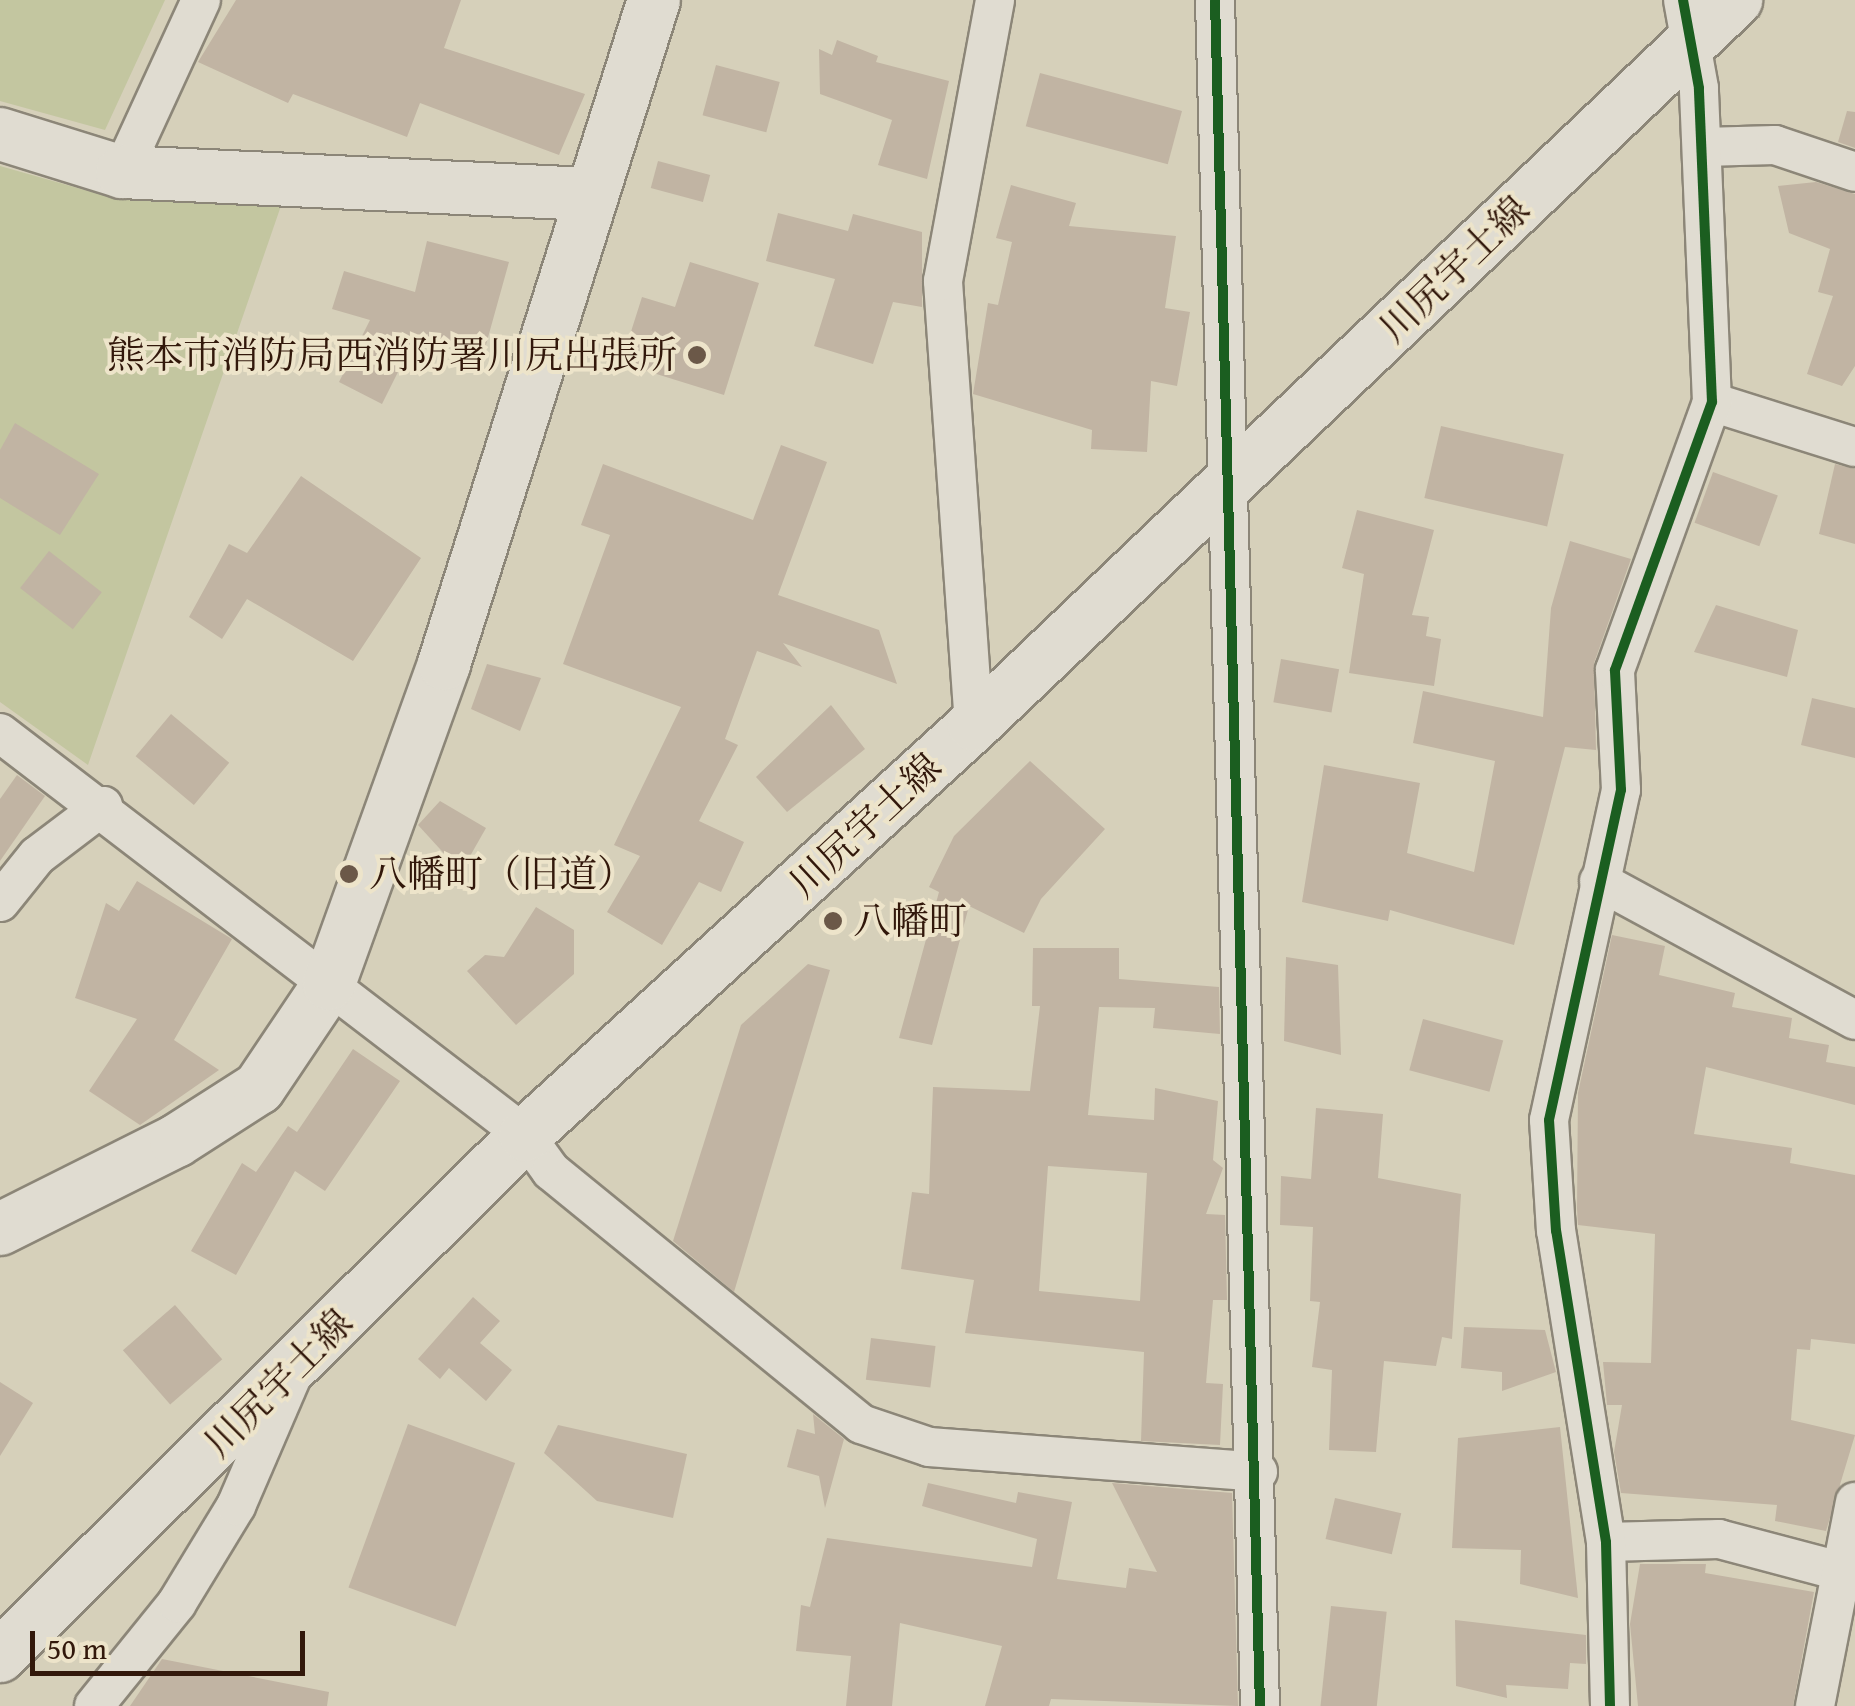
<!DOCTYPE html>
<html>
<head>
<meta charset="utf-8">
<style>
	body { margin:0 }
	#map { position:relative; width:1855px; height:1706px; overflow:hidden; background:#d6d0ba; font-family:"Gentium Book Plus","Noto Serif JP",serif }
	div>[style] { position:absolute }
	.green>* { inset:0; background:#c3c6a0 }
	.building>* { inset:0; background:#c1b4a3; transform-origin:0 0 }
	.roads { filter:drop-shadow(2px 0 #8c8678) drop-shadow(-2px 0 #8c8678) drop-shadow(0 2px #8c8678) drop-shadow(0 -2px #8c8678) }
	.street>* { height:38px; margin:-19px; padding:0 19px; transform-origin:19px; border-radius:19px; background:#e0dcd1 }
	.secondary>* { height:52px; margin:-26px; padding:0 26px; transform-origin:26px; border-radius:26px; background:#e0dcd1 }
	.cycleway>* { height:10px; margin:-5px; padding:0 5px; transform-origin:5px; border-radius:5px; background:#1b5e20 }
	.dots>* { width:28px; height:28px; translate:-50% -50%; box-sizing:border-box; border:5px solid #ede4ca; border-radius:50% }
	span { translate:-50% -50%; white-space:nowrap; text-align:center; line-height:1.15; -webkit-text-stroke:8px #ede4ca; paint-order:stroke }
	.street-label { font-size:38px; color:#32180b }
	.poi-label { font-size:38px; color:#32180b }
	.right { translate:-100% -50%; text-align:right }
	.left { translate:0 -50%; text-align:left }
	.scale { position:absolute; left:30px; top:1631px; width:275px; height:45px; box-sizing:border-box; border:5px solid #32180b; border-top:0; padding-left:12px; font-size:30px; line-height:35px; white-space:nowrap; color:#32180b; -webkit-text-stroke:8px #ede4ca; paint-order:stroke }
</style>
</head>
<body>
<div id="map">
	<div class="green">
		<div style="clip-path:polygon(0 0,165px 0,105px 130px,0 101px)"></div>
		<div style="clip-path:polygon(0 166px,120px 200px,283px 200px,88px 765px,0 702px)"></div>
	</div>
	<div class="building">
		<div style="clip-path:polygon(236px 0,461px 0,444px 48px,585px 94px,559px 155px,420px 103px,407px 137px,293px 94px,288px 103px,198px 62px)"></div>
		<div style="clip-path:polygon(837px 40px,878px 56px,876px 62px,949px 81px,927px 179px,878px 165px,892px 120px,820px 94px,819px 49px,832px 55px)"></div>
		<div style="left:716px;top:65px;width:66px;height:52px;rotate:15deg"></div>
		<div style="left:1040px;top:73px;width:147px;height:55px;rotate:15deg"></div>
		<div style="clip-path:polygon(1847px 111px,1855px 112px,1855px 148px,1838px 142px)"></div>
		<div style="left:658px;top:161px;width:54px;height:28px;rotate:15deg"></div>
		<div style="clip-path:polygon(1816px 182px,1855px 194px,1855px 366px,1842px 386px,1807px 374px,1833px 296px,1818px 292px,1830px 249px,1789px 233px,1778px 186px)"></div>
		<div style="clip-path:polygon(1011px 185px,1076px 203px,1069px 226px,1176px 236px,1165px 308px,1190px 312px,1177px 386px,1151px 381px,1147px 452px,1091px 449px,1092px 430px,973px 394px,988px 303px,998px 305px,1012px 242px,996px 238px)"></div>
		<div style="clip-path:polygon(778px 213px,848px 231px,853px 214px,922px 232px,922px 307px,893px 302px,873px 364px,814px 346px,835px 279px,766px 261px)"></div>
		<div style="clip-path:polygon(427px 241px,509px 262px,482px 359px,416px 336px,382px 404px,339px 382px,370px 320px,332px 309px,344px 271px,415px 292px)"></div>
		<div style="clip-path:polygon(690px 262px,759px 283px,724px 395px,621px 363px,642px 297px,675px 307px)"></div>
		<div style="clip-path:polygon(15px 423px,99px 474px,60px 535px,0 498px,0 450px)"></div>
		<div style="left:1441px;top:426px;width:126px;height:74px;rotate:13deg"></div>
		<div style="clip-path:polygon(781px 445px,827px 462px,778px 595px,879px 630px,897px 684px,783px 643px,802px 667px,757px 651px,725px 739px,738px 745px,699px 821px,744px 842px,721px 892px,699px 882px,662px 945px,607px 912px,640px 856px,614px 845px,681px 707px,563px 664px,610px 535px,581px 525px,603px 464px,753px 520px)"></div>
		<div style="clip-path:polygon(1835px 464px,1855px 469px,1855px 544px,1819px 534px)"></div>
		<div style="left:1713px;top:472px;width:69px;height:54px;rotate:20deg"></div>
		<div style="clip-path:polygon(301px 476px,421px 558px,353px 661px,247px 599px,222px 639px,189px 617px,229px 544px,247px 553px)"></div>
		<div style="clip-path:polygon(1357px 510px,1434px 530px,1412px 615px,1429px 617px,1426px 636px,1441px 639px,1434px 686px,1349px 673px,1364px 574px,1342px 568px)"></div>
		<div style="clip-path:polygon(1570px 541px,1631px 559px,1594px 663px,1596px 750px,1565px 747px,1514px 945px,1390px 910px,1388px 921px,1302px 902px,1324px 765px,1420px 783px,1407px 853px,1474px 872px,1495px 761px,1413px 743px,1423px 691px,1543px 717px,1551px 608px)"></div>
		<div style="left:49px;top:551px;width:67px;height:47px;rotate:38deg"></div>
		<div style="clip-path:polygon(1716px 605px,1798px 630px,1787px 677px,1694px 652px)"></div>
		<div style="left:1281px;top:659px;width:59px;height:44px;rotate:10deg"></div>
		<div style="clip-path:polygon(487px 664px,541px 678px,520px 731px,471px 709px)"></div>
		<div style="clip-path:polygon(1812px 698px,1855px 708px,1855px 758px,1801px 745px)"></div>
		<div style="clip-path:polygon(831px 705px,865px 749px,787px 812px,756px 777px)"></div>
		<div style="left:171px;top:714px;width:76px;height:55px;rotate:40deg"></div>
		<div style="clip-path:polygon(1030px 761px,1105px 829px,1041px 899px,1024px 933px,969px 906px,932px 1045px,899px 1038px,939px 892px,929px 887px,954px 836px)"></div>
		<div style="clip-path:polygon(17px 775px,45px 796px,0 861px,0 799px)"></div>
		<div style="clip-path:polygon(440px 801px,486px 828px,461px 872px,418px 825px)"></div>
		<div style="clip-path:polygon(137px 881px,232px 939px,174px 1040px,219px 1070px,140px 1125px,89px 1091px,137px 1019px,75px 998px,106px 903px,119px 911px)"></div>
		<div style="clip-path:polygon(536px 907px,574px 930px,574px 974px,516px 1025px,467px 971px,485px 955px,504px 957px)"></div>
		<div style="clip-path:polygon(1612px 935px,1665px 946px,1659px 975px,1735px 993px,1732px 1007px,1792px 1018px,1789px 1038px,1829px 1045px,1826px 1062px,1855px 1067px,1855px 1105px,1706px 1067px,1694px 1134px,1792px 1148px,1790px 1163px,1855px 1175px,1855px 1344px,1811px 1339px,1810px 1350px,1797px 1349px,1791px 1420px,1855px 1435px,1826px 1531px,1775px 1521px,1777px 1505px,1621px 1493px,1614px 1452px,1622px 1405px,1607px 1405px,1603px 1362px,1651px 1363px,1655px 1234px,1578px 1225px,1577px 1209px,1578px 1093px)"></div>
		<div style="clip-path:polygon(evenodd,1033px 948px,1119px 948px,1119px 979px,1219px 987px,1220px 1034px,1153px 1028px,1155px 1008px,1099px 1007px,1088px 1115px,1154px 1120px,1155px 1088px,1218px 1101px,1213px 1160px,1223px 1168px,1206px 1214px,1225px 1215px,1227px 1300px,1213px 1300px,1206px 1383px,1223px 1384px,1220px 1445px,1141px 1441px,1144px 1352px,965px 1333px,974px 1280px,901px 1269px,912px 1192px,929px 1194px,933px 1087px,1030px 1091px,1040px 1006px,1032px 1006px,1033px 948px,1048px 1166px,1147px 1173px,1140px 1301px,1039px 1291px,1048px 1166px)"></div>
		<div style="clip-path:polygon(1286px 957px,1338px 965px,1341px 1055px,1284px 1041px)"></div>
		<div style="clip-path:polygon(808px 964px,830px 970px,734px 1292px,673px 1241px,741px 1025px)"></div>
		<div style="left:1423px;top:1019px;width:83px;height:53px;rotate:15deg"></div>
		<div style="clip-path:polygon(353px 1049px,400px 1081px,325px 1191px,295px 1171px,236px 1275px,191px 1251px,242px 1163px,256px 1172px,288px 1126px,297px 1132px)"></div>
		<div style="clip-path:polygon(1316px 1108px,1383px 1114px,1378px 1178px,1461px 1194px,1452px 1339px,1442px 1337px,1436px 1366px,1384px 1361px,1376px 1452px,1329px 1450px,1332px 1370px,1312px 1367px,1320px 1302px,1310px 1301px,1313px 1227px,1280px 1225px,1281px 1176px,1311px 1179px)"></div>
		<div style="clip-path:polygon(473px 1297px,500px 1321px,480px 1343px,512px 1370px,486px 1401px,449px 1368px,440px 1379px,418px 1359px)"></div>
		<div style="left:175px;top:1305px;width:72px;height:69px;rotate:49deg"></div>
		<div style="clip-path:polygon(1464px 1327px,1545px 1330px,1556px 1372px,1502px 1391px,1502px 1372px,1461px 1368px)"></div>
		<div style="left:871px;top:1338px;width:65px;height:42px;rotate:7deg"></div>
		<div style="clip-path:polygon(0 1382px,33px 1403px,0 1456px)"></div>
		<div style="clip-path:polygon(813px 1414px,844px 1439px,825px 1508px,819px 1476px,787px 1467px,797px 1429px,815px 1434px)"></div>
		<div style="left:408px;top:1424px;width:114px;height:174px;rotate:20deg"></div>
		<div style="clip-path:polygon(558px 1425px,687px 1454px,673px 1518px,597px 1501px,544px 1453px)"></div>
		<div style="clip-path:polygon(1560px 1427px,1578px 1598px,1520px 1584px,1521px 1550px,1452px 1548px,1458px 1438px)"></div>
		<div style="clip-path:polygon(928px 1483px,1016px 1503px,1018px 1492px,1072px 1502px,1057px 1579px,1126px 1588px,1129px 1568px,1157px 1572px,1112px 1483px,1232px 1493px,1238px 1706px,1051px 1699px,1049px 1706px,985px 1706px,1002px 1646px,900px 1623px,892px 1706px,846px 1706px,851px 1656px,796px 1651px,801px 1605px,810px 1607px,827px 1538px,1032px 1567px,1037px 1539px,922px 1506px)"></div>
		<div style="left:1335px;top:1498px;width:68px;height:42px;rotate:13deg"></div>
		<div style="clip-path:polygon(1640px 1564px,1706px 1564px,1705px 1573px,1814px 1592px,1793px 1706px,1638px 1706px,1630px 1624px)"></div>
		<div style="left:1331px;top:1606px;width:56px;height:101px;rotate:6deg"></div>
		<div style="clip-path:polygon(1455px 1620px,1586px 1635px,1586px 1664px,1570px 1663px,1568px 1689px,1506px 1685px,1507px 1698px,1456px 1686px)"></div>
		<div style="clip-path:polygon(162px 1659px,329px 1692px,327px 1706px,130px 1706px)"></div>
	</div>
	<div class="roads">
		<div class="street">
			<div style="left:1215px;top:0;width:1707px;rotate:88.49deg"></div>
			<div style="left:1703px;top:147px;width:72px;rotate:-1.6deg"></div>
			<div style="left:1775px;top:145px;width:84px;rotate:18.6deg"></div>
			<div style="left:122px;top:172px;width:189px;rotate:-65.3deg"></div>
			<div style="left:1712px;top:402px;width:150px;rotate:17.5deg"></div>
			<div style="left:974px;top:725px;width:445px;rotate:-94deg"></div>
			<div style="left:943px;top:281px;width:286px;rotate:-79.5deg"></div>
			<div style="left:0;top:733px;width:661px;rotate:37.44deg"></div>
			<div style="left:525px;top:1135px;width:44px;rotate:54.2deg"></div>
			<div style="left:551px;top:1171px;width:400px;rotate:39.2deg"></div>
			<div style="left:861px;top:1424px;width:72px;rotate:18.7deg"></div>
			<div style="left:929px;top:1447px;width:330px;rotate:4.3deg"></div>
			<div style="left:1599px;top:881px;width:291px;rotate:28.5deg"></div>
			<div style="left:0;top:902px;width:59px;rotate:-51.2deg"></div>
			<div style="left:37px;top:856px;width:83px;rotate:-37.1deg"></div>
			<div style="left:1606px;top:1542px;width:113px;rotate:-1.5deg"></div>
			<div style="left:1719px;top:1539px;width:141px;rotate:14.8deg"></div>
			<div style="left:94px;top:1706px;width:132px;rotate:-51.1deg"></div>
			<div style="left:177px;top:1603px;width:114px;rotate:-58.7deg"></div>
			<div style="left:236px;top:1506px;width:142px;rotate:-66.7deg"></div>
			<div style="left:1610px;top:1706px;width:164px;rotate:-91.4deg"></div>
			<div style="left:1606px;top:1542px;width:315px;rotate:-99.1deg"></div>
			<div style="left:1556px;top:1231px;width:111px;rotate:-93.6deg"></div>
			<div style="left:1549px;top:1120px;width:338px;rotate:-77.7deg"></div>
			<div style="left:1621px;top:790px;width:120px;rotate:-92.9deg"></div>
			<div style="left:1615px;top:670px;width:285px;rotate:-70.1deg"></div>
			<div style="left:1712px;top:402px;width:314px;rotate:-92.4deg"></div>
			<div style="left:1699px;top:88px;width:89px;rotate:-100.3deg"></div>
			<div style="left:1815px;top:1706px;width:208px;rotate:-78.9deg"></div>
		</div>
		<div class="secondary">
			<div style="left:0;top:134px;width:128px;rotate:17.3deg"></div>
			<div style="left:122px;top:172px;width:470px;rotate:2.7deg"></div>
			<div style="left:0;top:1229px;width:197px;rotate:-26.6deg"></div>
			<div style="left:176px;top:1141px;width:98px;rotate:-32.6deg"></div>
			<div style="left:259px;top:1088px;width:125px;rotate:-56.1deg"></div>
			<div style="left:329px;top:984px;width:340px;rotate:-70.2deg"></div>
			<div style="left:444px;top:664px;width:696px;rotate:-72.45deg"></div>
			<div style="left:0;top:1656px;width:740px;rotate:-44.78deg"></div>
			<div style="left:525px;top:1135px;width:608px;rotate:-42.4deg"></div>
			<div style="left:974px;top:725px;width:1052px;rotate:-43.57deg"></div>
		</div>
	</div>
	<div class="cycleway">
		<div style="left:1215px;top:0;width:1707px;rotate:88.49deg"></div>
		<div style="left:1610px;top:1706px;width:164px;rotate:-91.4deg"></div>
		<div style="left:1606px;top:1542px;width:315px;rotate:-99.1deg"></div>
		<div style="left:1556px;top:1231px;width:111px;rotate:-93.6deg"></div>
		<div style="left:1549px;top:1120px;width:338px;rotate:-77.7deg"></div>
		<div style="left:1621px;top:790px;width:120px;rotate:-92.9deg"></div>
		<div style="left:1615px;top:670px;width:285px;rotate:-70.1deg"></div>
		<div style="left:1712px;top:402px;width:314px;rotate:-92.4deg"></div>
		<div style="left:1699px;top:88px;width:89px;rotate:-100.3deg"></div>
	</div>
	<div class="dots">
		<div style="left:697px;top:355px;background:#6b5848"></div>
		<div style="left:349px;top:874px;background:#6b5848"></div>
		<div style="left:833px;top:921px;background:#6b5848"></div>
	</div>
	<div class="street-label">
		<span style="left:1454px;top:269px;rotate:-44deg">川尻宇土線</span>
		<span style="left:865px;top:825px;rotate:-43deg">川尻宇土線</span>
		<span style="left:278px;top:1383px;rotate:-45deg">川尻宇土線</span>
	</div>
	<div class="poi-label">
		<span class="right" style="left:677px;top:355px">熊本市消防局西消防署川尻出張所</span>
		<span class="left" style="left:369px;top:874px">八幡町（旧道）</span>
		<span class="left" style="left:853px;top:921px">八幡町</span>
	</div>
	<div class="scale">50 m</div>
</div>
</body>
</html>
